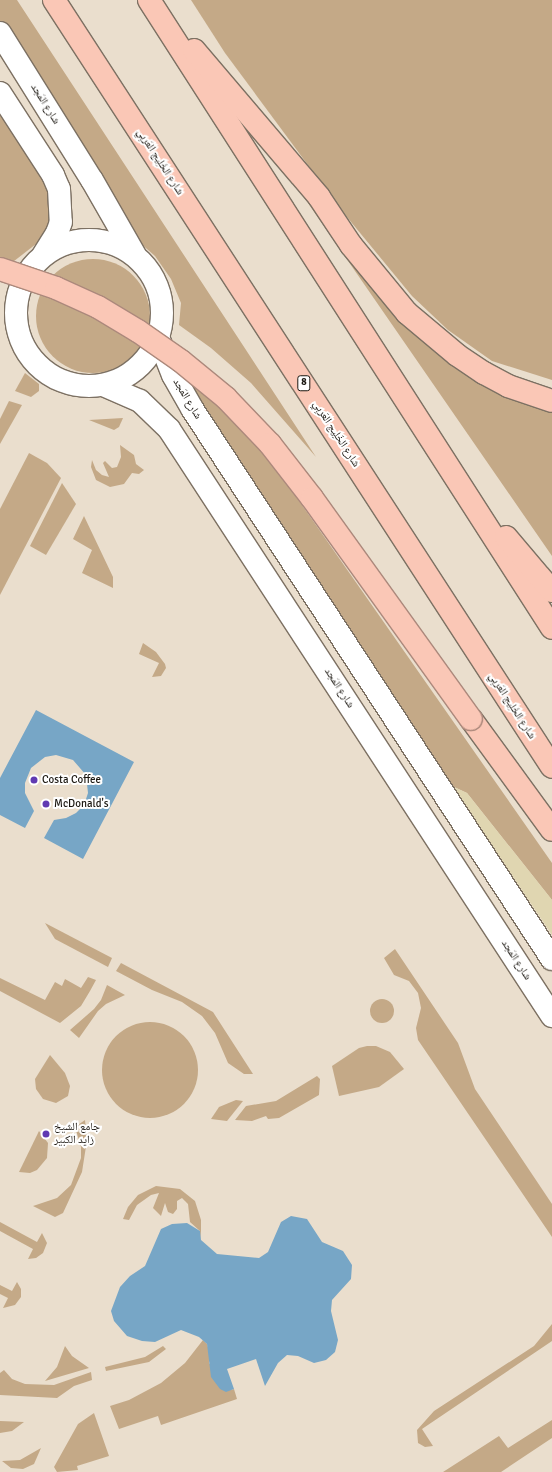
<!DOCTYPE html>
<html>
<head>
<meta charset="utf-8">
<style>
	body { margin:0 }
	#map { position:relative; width:552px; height:1472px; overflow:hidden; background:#eadecd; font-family:Signika,"Noto Naskh Arabic",sans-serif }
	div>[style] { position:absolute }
	.green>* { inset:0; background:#c4a987 }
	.round { border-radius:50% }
	.sand>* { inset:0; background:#e0d6b1 }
	.water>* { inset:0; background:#77a6c6 }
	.roads { filter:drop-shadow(1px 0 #7d7163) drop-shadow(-1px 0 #7d7163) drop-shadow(0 1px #7d7163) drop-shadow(0 -1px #7d7163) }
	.minor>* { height:22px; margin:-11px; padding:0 11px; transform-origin:11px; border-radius:11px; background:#fff }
	.minor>.ring { margin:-11px; padding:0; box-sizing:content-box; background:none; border:22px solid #fff; border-radius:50% }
	.highway>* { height:22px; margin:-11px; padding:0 11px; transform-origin:11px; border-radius:11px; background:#fac7b6 }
	.bridges { filter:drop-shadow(1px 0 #ac897c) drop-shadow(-1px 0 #ac897c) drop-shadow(0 1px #ac897c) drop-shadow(0 -1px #ac897c) }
	.highway-bridge>* { height:22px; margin:-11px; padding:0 11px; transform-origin:11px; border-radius:11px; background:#fac7b6 }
	.dots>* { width:11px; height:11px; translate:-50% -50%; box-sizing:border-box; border:2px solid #fff; border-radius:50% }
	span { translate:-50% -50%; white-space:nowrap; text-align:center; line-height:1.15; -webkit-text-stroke:4px #fff; paint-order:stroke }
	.shield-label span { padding:1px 3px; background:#fff; border:1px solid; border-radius:3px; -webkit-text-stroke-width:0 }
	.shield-label { font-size:10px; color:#1b1711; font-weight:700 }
	.street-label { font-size:11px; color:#1b1711 }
	.poi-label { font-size:11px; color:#1b1711 }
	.left { translate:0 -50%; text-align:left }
</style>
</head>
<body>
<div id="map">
	<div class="green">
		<div style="clip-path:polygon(0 0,17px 0,316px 457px,251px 383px,211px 348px,179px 325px,181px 303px,171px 279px,155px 256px,139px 242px,0 23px)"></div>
		<div style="clip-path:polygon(191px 0,552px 0,552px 380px,492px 361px,448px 330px,412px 296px,342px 211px,225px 53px)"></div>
		<div style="clip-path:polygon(0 115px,39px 173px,52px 202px,51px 225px,36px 244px,0 272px)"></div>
		<div style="clip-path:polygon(252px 122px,393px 311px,411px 331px,452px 366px,475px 380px,522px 402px,552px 412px,552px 556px)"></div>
		<div class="round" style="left:36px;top:259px;width:114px;height:114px"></div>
		<div style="clip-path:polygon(25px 373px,39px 384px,39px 391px,31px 397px,15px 391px)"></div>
		<div style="clip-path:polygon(191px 381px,245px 430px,274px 465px,552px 863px,552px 900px,467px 793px,452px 786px,205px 412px)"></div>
		<div style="clip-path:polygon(9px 401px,22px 405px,0 444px,0 419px)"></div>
		<div style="clip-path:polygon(123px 418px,119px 427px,114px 430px,89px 420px)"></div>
		<div style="clip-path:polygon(120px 445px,134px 455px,136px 464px,144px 470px,139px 474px,132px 473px,124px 484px,110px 487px,96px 480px,91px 467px,92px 460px,96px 470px,102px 475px,109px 477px,103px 463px,105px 461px,112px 468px,117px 467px,121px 457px)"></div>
		<div style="clip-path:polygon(29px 453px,47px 463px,61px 478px,0 595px,0 509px)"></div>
		<div style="clip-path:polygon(62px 483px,76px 504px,46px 555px,30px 546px)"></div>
		<div style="clip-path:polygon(84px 516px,113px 577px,113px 588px,82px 573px,92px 550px,73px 539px)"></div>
		<div style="clip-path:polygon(143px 643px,156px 652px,165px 664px,166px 668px,161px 676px,152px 677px,159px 663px,139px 654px)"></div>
		<div style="clip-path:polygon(45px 923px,112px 958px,108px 967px,55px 939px)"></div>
		<div style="clip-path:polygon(395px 949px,458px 1043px,475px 1089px,552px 1204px,552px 1237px,418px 1040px,416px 1028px,421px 1008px,418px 993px,409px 981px,394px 975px,384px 958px)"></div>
		<div style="clip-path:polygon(121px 963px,213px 1012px,253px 1074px,244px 1074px,228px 1063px,215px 1033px,202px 1016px,182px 1002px,152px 990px,116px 971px)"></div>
		<div style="clip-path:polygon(88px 977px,96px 980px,90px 991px,81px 1006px,60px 1023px,0 991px,0 978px,45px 1000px,55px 982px,62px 986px,65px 979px,81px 988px)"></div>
		<div style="clip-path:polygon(107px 985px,125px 995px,106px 1004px,98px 1011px,79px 1038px,70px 1030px,94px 1009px,101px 1000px)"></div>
		<div class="round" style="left:370px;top:999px;width:24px;height:24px"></div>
		<div class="round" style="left:102px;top:1022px;width:96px;height:96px"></div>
		<div style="clip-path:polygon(367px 1046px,376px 1046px,390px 1052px,404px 1069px,379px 1087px,339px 1096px,332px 1066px,359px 1048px)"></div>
		<div style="clip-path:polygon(50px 1055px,65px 1073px,70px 1086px,68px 1096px,56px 1103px,43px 1099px,36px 1089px,35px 1079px)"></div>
		<div style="clip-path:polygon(317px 1076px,320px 1079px,319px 1095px,279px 1118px,268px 1119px,266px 1116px,252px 1121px,235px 1120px,246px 1106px,276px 1101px)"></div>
		<div style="clip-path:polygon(236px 1100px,243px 1101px,227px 1121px,211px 1119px,219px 1107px)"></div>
		<div style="clip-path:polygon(85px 1120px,87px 1140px,82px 1172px,63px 1213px,55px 1217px,33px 1206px,57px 1198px,71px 1185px,81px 1158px,81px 1147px,75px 1127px)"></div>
		<div style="clip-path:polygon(39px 1131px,48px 1143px,47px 1158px,37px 1170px,30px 1173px,19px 1172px)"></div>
		<div style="clip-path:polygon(156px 1186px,180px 1189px,195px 1201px,201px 1220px,201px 1240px,200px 1231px,190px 1222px,188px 1204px,182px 1198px,177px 1201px,177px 1209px,173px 1214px,168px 1212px,165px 1203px,161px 1216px,153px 1208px,159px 1193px,151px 1195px,137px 1205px,129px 1220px,123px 1219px,128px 1207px,138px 1195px)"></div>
		<div style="clip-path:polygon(0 1222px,37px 1242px,42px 1233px,47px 1243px,43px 1253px,36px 1258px,28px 1259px,33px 1249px,0 1231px)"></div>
		<div style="clip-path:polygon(17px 1282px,21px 1289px,21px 1297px,15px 1305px,3px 1308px,8px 1298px,0 1294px,0 1285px,12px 1291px)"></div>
		<div style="clip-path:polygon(552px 1324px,552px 1341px,422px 1429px,433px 1446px,425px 1447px,418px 1443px,417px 1430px,434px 1411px,534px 1346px)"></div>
		<div style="clip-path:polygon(203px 1340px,207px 1344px,210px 1354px,209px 1363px,231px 1390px,234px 1389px,237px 1399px,161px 1425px,158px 1416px,119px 1429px,110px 1406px,129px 1400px,161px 1383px,185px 1363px)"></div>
		<div style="clip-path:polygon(65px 1346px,72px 1356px,89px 1368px,45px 1381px,57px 1367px)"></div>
		<div style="clip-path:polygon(163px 1346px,166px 1349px,149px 1362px,106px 1371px,105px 1367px,145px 1357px)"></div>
		<div style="clip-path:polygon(4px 1370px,12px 1379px,25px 1384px,54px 1385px,91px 1372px,92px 1380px,74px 1386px,57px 1398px,0 1395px,0 1373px)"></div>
		<div style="clip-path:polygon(94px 1413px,109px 1456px,77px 1466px,78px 1470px,57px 1472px,54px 1467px,78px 1424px)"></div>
		<div style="clip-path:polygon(552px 1420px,552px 1438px,501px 1472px,443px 1472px,499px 1436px,508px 1448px)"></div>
		<div style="clip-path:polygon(0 1421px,24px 1422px,12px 1431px,0 1433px)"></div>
		<div style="clip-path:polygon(41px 1448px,34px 1464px,23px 1469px,11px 1468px,2px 1461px,20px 1460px)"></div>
	</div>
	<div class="sand">
		<div style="clip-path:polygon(452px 786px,467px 793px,552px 900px,552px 935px)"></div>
	</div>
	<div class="water">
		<div style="clip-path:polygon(36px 710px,134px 762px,83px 859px,44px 838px,54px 820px,66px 818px,76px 813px,84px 805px,88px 793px,86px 775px,73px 760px,56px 755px,45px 757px,31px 768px,25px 783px,25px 793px,34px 811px,25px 828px,0 815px,0 778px)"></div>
		<div style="clip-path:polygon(291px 1216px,307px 1219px,322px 1242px,343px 1251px,352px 1265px,351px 1279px,332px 1300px,331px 1311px,338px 1340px,335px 1352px,326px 1360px,314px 1363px,298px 1356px,287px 1355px,278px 1363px,265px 1386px,256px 1359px,227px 1369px,234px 1389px,226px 1392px,220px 1389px,211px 1377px,207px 1344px,199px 1337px,181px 1330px,155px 1342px,142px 1341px,127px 1336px,114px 1321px,111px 1311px,120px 1287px,130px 1276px,145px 1266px,161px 1229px,172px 1224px,187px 1223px,200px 1231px,201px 1240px,217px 1254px,259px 1258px,268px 1252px,281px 1222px)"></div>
	</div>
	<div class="roads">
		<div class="minor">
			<div style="left:0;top:33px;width:173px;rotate:58deg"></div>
			<div style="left:92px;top:180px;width:86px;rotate:60.2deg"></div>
			<div style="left:0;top:93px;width:98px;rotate:57.1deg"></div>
			<div style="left:53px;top:175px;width:15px;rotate:67deg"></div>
			<div style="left:59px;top:189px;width:33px;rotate:87deg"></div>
			<div style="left:61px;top:222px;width:12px;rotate:110deg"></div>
			<div style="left:57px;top:233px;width:26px;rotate:122deg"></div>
			<div class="ring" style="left:16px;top:240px;width:124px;height:124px"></div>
			<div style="left:158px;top:337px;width:41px;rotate:68.5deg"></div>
			<div style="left:173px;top:375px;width:40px;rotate:60.3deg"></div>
			<div style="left:193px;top:410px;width:656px;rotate:56.82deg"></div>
			<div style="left:103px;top:385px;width:40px;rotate:23.4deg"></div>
			<div style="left:140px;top:401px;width:40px;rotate:44deg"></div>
			<div style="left:169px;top:429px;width:701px;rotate:56.88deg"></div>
		</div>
		<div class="highway">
			<div style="left:54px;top:0;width:914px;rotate:57.01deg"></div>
			<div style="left:149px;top:0;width:746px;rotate:57.31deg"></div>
			<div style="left:194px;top:50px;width:193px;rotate:49.6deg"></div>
			<div style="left:319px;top:197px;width:58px;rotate:56.3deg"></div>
			<div style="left:351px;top:245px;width:88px;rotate:50.5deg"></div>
			<div style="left:407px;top:313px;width:65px;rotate:40deg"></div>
			<div style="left:457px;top:355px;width:32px;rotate:34deg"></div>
			<div style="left:484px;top:373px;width:27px;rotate:28deg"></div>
			<div style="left:508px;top:386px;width:46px;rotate:18.8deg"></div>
			<div style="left:506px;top:537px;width:71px;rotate:49.6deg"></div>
			<div style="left:471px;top:719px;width:137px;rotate:53.9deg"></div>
		</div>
	</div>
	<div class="bridges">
		<div class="highway-bridge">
			<div style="left:0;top:269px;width:59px;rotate:18.7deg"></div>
			<div style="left:56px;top:288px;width:46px;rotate:24.3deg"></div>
			<div style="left:98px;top:307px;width:47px;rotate:31deg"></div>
			<div style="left:138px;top:331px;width:52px;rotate:34.9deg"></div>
			<div style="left:181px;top:361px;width:58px;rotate:39.4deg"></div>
			<div style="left:226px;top:398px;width:64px;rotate:46.3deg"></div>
			<div style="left:270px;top:444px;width:68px;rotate:52.1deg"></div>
			<div style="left:312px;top:498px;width:272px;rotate:54.3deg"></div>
		</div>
	</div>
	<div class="dots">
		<div style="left:34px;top:780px;background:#603ab2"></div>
		<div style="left:46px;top:804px;background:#603ab2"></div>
		<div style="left:46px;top:1134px;background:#603ab2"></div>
	</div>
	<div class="shield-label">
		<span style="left:304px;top:383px">8</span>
	</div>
	<div class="street-label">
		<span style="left:45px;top:104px;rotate:58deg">شارع المَجد</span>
		<span style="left:160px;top:162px;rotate:57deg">شارع الخَلِيج العَربِي</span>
		<span style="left:187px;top:399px;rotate:59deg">شارع المَجد</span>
		<span style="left:336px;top:434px;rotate:57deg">شارع الخَلِيج العَربِي</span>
		<span style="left:339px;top:688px;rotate:57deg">شارع المَجد</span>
		<span style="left:512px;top:706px;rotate:57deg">شارع الخَلِيج العَربِي</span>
		<span style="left:516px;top:960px;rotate:57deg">شارع المَجد</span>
	</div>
	<div class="poi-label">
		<span class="left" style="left:42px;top:780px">Costa Coffee</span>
		<span class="left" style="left:54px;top:804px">McDonald's</span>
		<span class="left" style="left:54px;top:1134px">جامع الشيخ<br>زايد الكبير</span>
	</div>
</div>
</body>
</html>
